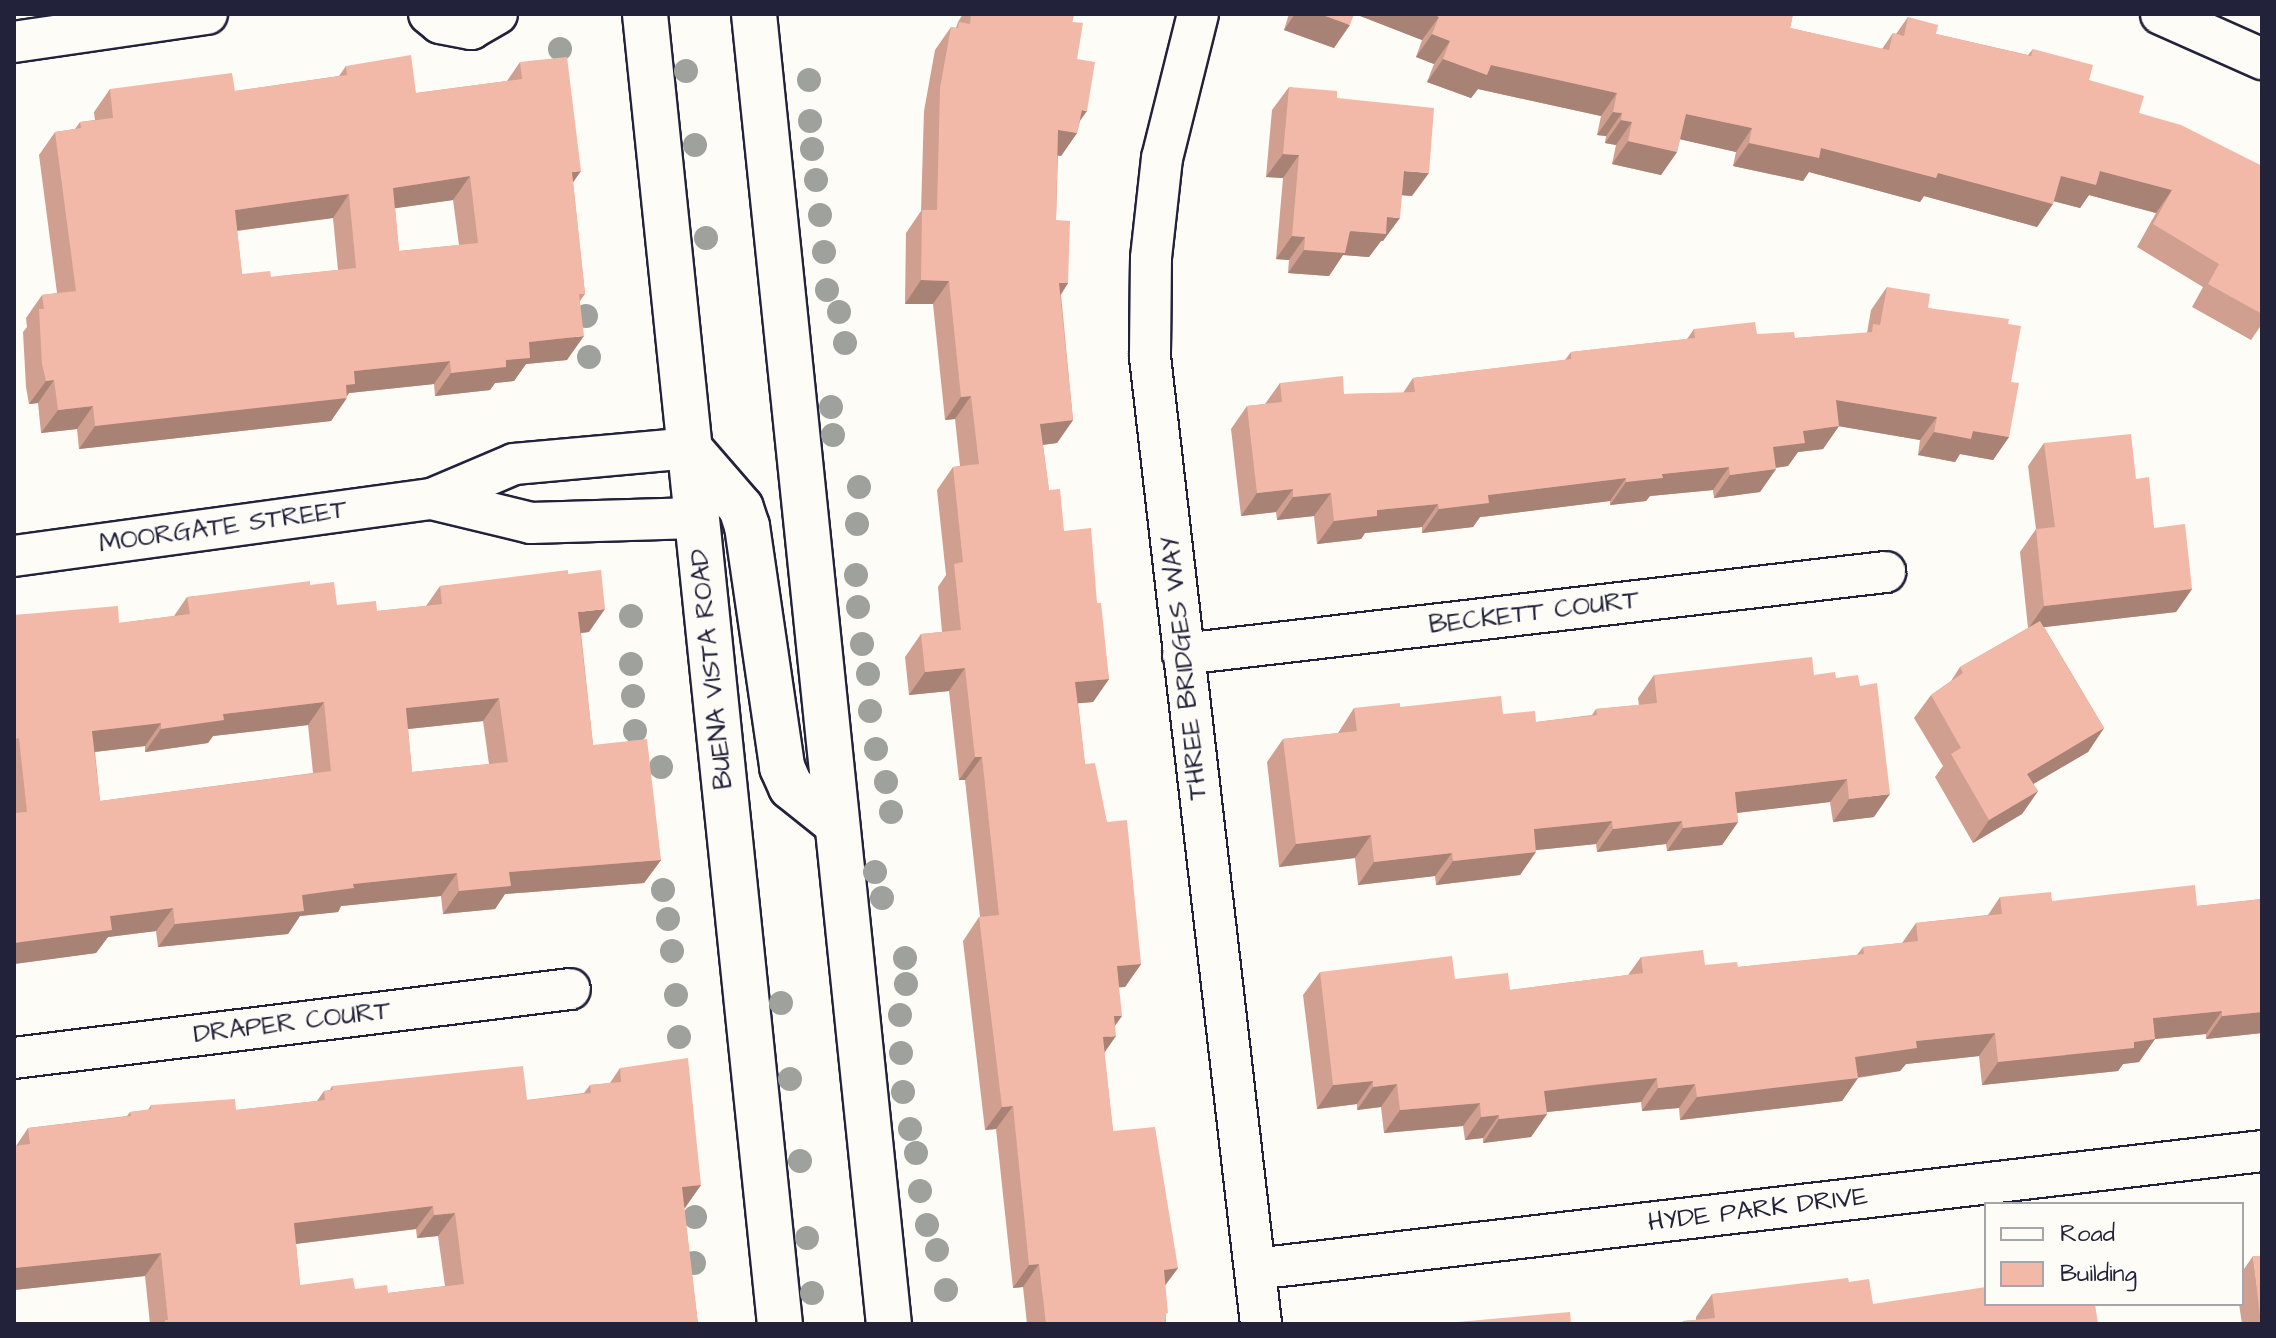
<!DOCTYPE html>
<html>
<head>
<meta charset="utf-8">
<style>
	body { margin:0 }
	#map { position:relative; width:2276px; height:1338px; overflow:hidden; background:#fdfcf7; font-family:"Architects Daughter",sans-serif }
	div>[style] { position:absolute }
	.roads { filter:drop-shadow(2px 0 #22223b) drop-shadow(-2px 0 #22223b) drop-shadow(0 2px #22223b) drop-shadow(0 -2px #22223b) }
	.street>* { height:40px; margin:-20px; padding:0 20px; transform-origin:20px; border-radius:20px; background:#fdfcf7 }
	.secondary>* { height:44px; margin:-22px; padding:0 22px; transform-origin:22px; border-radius:22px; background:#fdfcf7 }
	.trees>* { width:24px; height:24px; margin:-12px; border-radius:50%; background:#9fa19c }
	.wall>* { inset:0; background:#d09f90 }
	.shaded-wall>* { inset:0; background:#a98276 }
	.building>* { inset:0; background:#f2b9a8 }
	span { translate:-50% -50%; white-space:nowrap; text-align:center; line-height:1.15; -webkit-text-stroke:6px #fdfcf7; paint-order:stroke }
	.street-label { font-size:26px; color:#22223b }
	.frame { position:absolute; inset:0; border:16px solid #22223b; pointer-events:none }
	.legend { position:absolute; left:1984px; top:1202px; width:260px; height:104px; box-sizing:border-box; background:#fdfcf7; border:2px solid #a5a5ac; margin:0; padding:10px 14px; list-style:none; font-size:24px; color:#22223b }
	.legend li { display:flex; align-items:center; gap:16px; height:40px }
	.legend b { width:40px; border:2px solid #a5a5ac }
</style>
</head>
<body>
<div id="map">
	<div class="roads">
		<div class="street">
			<div style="left:429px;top:14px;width:14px;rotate:39deg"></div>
			<div style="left:440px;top:23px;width:32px;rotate:11deg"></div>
			<div style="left:471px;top:29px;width:30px;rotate:-30deg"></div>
			<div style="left:1198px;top:14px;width:148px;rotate:104deg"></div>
			<div style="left:1162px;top:158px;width:101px;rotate:96.3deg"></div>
			<div style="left:1151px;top:258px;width:99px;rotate:90.6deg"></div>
			<div style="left:1150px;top:357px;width:973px;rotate:83.45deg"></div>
			<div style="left:2161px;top:14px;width:111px;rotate:24deg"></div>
			<div style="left:14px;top:42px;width:195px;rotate:-8.3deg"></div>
			<div style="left:432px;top:499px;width:102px;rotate:13.6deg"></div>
			<div style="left:531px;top:523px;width:165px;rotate:-1.7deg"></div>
			<div style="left:14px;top:556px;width:422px;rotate:-7.8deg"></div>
			<div style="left:432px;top:499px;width:89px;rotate:-23.1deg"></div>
			<div style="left:514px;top:464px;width:176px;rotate:-5.2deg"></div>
			<div style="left:1183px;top:654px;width:707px;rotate:-6.66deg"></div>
			<div style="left:14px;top:1058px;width:560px;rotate:-7.07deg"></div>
			<div style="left:1255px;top:1269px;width:1014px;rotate:-6.68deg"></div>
		</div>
		<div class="secondary">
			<div style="left:645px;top:14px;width:1317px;rotate:84.12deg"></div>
			<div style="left:754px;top:14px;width:1317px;rotate:84.12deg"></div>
			<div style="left:689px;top:448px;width:79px;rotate:49.1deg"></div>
			<div style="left:741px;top:508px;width:19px;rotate:72deg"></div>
			<div style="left:747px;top:526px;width:244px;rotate:81.7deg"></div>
			<div style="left:782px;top:767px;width:22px;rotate:66deg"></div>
			<div style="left:791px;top:787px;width:59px;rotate:38.8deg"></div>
		</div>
	</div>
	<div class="trees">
		<div style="left:560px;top:49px"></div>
		<div style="left:686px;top:71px"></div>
		<div style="left:809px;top:80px"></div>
		<div style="left:810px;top:121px"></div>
		<div style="left:695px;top:145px"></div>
		<div style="left:812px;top:149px"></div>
		<div style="left:816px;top:180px"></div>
		<div style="left:820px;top:215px"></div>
		<div style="left:706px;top:238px"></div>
		<div style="left:824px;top:252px"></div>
		<div style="left:827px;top:290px"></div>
		<div style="left:839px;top:312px"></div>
		<div style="left:586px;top:316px"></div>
		<div style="left:845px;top:343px"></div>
		<div style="left:589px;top:357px"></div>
		<div style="left:831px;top:407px"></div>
		<div style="left:833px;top:435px"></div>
		<div style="left:859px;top:487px"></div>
		<div style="left:857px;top:524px"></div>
		<div style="left:856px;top:575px"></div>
		<div style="left:858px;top:607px"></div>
		<div style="left:631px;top:616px"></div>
		<div style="left:862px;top:644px"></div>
		<div style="left:631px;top:664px"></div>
		<div style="left:868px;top:674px"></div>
		<div style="left:633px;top:696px"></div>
		<div style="left:870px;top:711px"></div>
		<div style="left:635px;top:731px"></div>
		<div style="left:876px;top:749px"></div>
		<div style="left:661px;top:767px"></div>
		<div style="left:886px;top:782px"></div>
		<div style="left:891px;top:812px"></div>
		<div style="left:875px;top:872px"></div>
		<div style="left:663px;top:890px"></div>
		<div style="left:882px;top:898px"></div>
		<div style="left:668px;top:919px"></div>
		<div style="left:672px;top:951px"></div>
		<div style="left:905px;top:958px"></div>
		<div style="left:906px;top:984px"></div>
		<div style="left:676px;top:995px"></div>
		<div style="left:781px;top:1003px"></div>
		<div style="left:900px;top:1015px"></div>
		<div style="left:679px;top:1037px"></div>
		<div style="left:901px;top:1053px"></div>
		<div style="left:790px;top:1079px"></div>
		<div style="left:903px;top:1092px"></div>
		<div style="left:910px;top:1129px"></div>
		<div style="left:916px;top:1153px"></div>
		<div style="left:800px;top:1161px"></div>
		<div style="left:920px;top:1191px"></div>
		<div style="left:695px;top:1217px"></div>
		<div style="left:927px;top:1225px"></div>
		<div style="left:807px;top:1238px"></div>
		<div style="left:937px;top:1250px"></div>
		<div style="left:694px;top:1263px"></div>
		<div style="left:946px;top:1290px"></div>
		<div style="left:812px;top:1293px"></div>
	</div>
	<div class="wall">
		<div style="clip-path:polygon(963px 14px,1074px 14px,1072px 22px,1077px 59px,1080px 121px,1077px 133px,1061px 156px,1058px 155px,1056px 220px,1068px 283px,1061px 295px,1073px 420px,1057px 443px,1043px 445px,1049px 490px,1064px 531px,1097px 603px,1109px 679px,1093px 702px,1078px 703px,1085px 764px,1107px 822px,1141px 964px,1125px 987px,1119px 987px,1115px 1025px,1104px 1052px,1113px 1131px,1178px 1268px,1165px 1285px,1166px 1324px,1027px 1324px,1023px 1287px,1013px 1288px,996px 1129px,985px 1130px,963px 941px,979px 917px,980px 917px,965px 780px,959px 780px,949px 691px,909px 695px,905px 657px,921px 634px,942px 632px,938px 587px,946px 575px,937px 490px,953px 467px,960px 466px,955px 419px,945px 420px,933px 304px,905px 304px,906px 233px,921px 211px,924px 111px,935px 50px,951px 27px,956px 28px,958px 22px)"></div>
		<div style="clip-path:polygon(1289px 14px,1354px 14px,1334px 48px,1284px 30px)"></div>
		<div style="clip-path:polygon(1355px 14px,1793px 14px,1790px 28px,1882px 49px,1893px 33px,1896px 34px,1908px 17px,1936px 34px,2028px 55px,2033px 49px,2089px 80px,2139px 113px,2262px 166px,2262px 324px,2251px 340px,2192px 307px,2203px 287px,2137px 247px,2156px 213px,2089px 195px,2080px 208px,2054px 201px,2037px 227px,1924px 196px,1920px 202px,1809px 172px,1803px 181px,1733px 166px,1736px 152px,1680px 139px,1677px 152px,1661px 175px,1612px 164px,1616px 145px,1605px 143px,1606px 136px,1597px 135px,1601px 116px,1478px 89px,1471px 98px,1427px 82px,1434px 64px,1416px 57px,1422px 40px)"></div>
		<div style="clip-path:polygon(evenodd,520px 62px,573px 182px,585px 294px,580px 301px,567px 360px,526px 364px,514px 381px,495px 383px,490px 390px,435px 396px,434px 384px,349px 393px,331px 421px,79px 449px,77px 429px,41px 433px,38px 403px,29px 404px,26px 387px,23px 332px,27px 327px,26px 318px,42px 295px,57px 293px,39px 155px,55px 132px,75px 129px,80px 122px,95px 120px,94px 112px,110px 89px,235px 91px,339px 76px,346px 66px,416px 93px,507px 81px,520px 62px,453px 200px,459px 245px,399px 251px,395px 208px,453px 200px,520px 62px,333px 218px,338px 270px,271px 277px,242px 274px,237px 231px,333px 218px)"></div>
		<div style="clip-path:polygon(1289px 87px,1337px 98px,1412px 196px,1402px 195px,1383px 241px,1381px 241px,1369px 257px,1343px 255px,1329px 276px,1288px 273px,1289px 260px,1276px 259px,1283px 178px,1266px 177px,1272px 110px)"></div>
		<div style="clip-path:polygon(1887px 287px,1928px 308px,2008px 324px,2011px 382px,2009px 437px,1993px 460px,1960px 454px,1955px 462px,1918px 455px,1920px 440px,1839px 426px,1823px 449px,1798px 452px,1788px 466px,1776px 468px,1776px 469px,1760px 492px,1714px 498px,1713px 490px,1650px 496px,1646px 501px,1610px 505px,1610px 501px,1480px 517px,1473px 527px,1422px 533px,1422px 527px,1365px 533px,1361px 539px,1317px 544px,1314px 516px,1277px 520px,1276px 512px,1241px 516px,1231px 429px,1247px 406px,1265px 404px,1280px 383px,1344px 394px,1403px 393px,1413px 378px,1565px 360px,1571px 352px,1687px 339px,1694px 329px,1795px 338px,1867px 333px,1871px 310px)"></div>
		<div style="clip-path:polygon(2044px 443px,2136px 479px,2154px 528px,2192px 589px,2176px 612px,2044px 627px,2104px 728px,2088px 752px,2033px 784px,2038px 791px,2022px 814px,1973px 843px,1935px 777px,1943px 766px,1914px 718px,1931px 695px,1951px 681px,1960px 667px,2028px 628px,2020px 552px,2036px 529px,2028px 466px)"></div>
		<div style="clip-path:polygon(evenodd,568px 574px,589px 632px,581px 633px,593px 745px,661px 860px,644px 883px,505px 894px,495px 909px,443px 914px,441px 896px,341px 906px,338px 912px,300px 916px,288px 934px,158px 947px,156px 931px,108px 937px,96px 953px,14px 964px,14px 615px,119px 623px,174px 616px,187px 597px,310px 585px,337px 605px,377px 611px,426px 606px,440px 586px,568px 574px,483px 721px,489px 764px,412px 772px,408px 729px,483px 721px,568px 574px,308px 725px,313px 773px,100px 801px,95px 752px,145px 746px,145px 752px,208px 743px,213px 736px,308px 725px)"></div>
		<div style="clip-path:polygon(1654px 675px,1814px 675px,1836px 678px,1874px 817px,1833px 822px,1830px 802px,1737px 813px,1738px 822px,1722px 845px,1667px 851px,1666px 844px,1597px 852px,1596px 844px,1536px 850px,1520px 875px,1436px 885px,1435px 876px,1358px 885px,1355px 858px,1279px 867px,1267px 762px,1283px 739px,1338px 733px,1354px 708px,1400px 707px,1503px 714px,1536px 722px,1592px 715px,1596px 709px,1639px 705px,1638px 698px)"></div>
		<div style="clip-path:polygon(2000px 897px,2052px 901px,2197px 906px,2262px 899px,2262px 1033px,2206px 1039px,2206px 1034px,2155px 1039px,2139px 1062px,2123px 1064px,2118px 1071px,1982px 1085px,1979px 1056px,1906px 1064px,1900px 1071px,1858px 1078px,1842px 1101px,1680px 1120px,1679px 1108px,1642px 1111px,1641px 1102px,1547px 1112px,1547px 1114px,1531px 1137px,1483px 1143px,1483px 1138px,1465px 1140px,1463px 1126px,1384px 1133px,1381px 1107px,1357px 1110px,1357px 1104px,1317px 1109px,1303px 995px,1320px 972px,1455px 979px,1510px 990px,1628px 975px,1641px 957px,1705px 965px,1738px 967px,1857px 955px,1863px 947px,1902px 943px,1916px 923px,1988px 915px)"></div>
		<div style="clip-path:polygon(evenodd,620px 1068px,701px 1185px,684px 1208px,698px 1324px,150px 1324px,145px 1276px,14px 1290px,14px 1146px,16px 1146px,28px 1128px,127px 1116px,130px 1112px,148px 1110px,151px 1105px,236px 1110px,317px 1101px,324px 1091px,330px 1090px,332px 1086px,527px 1100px,584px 1093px,590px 1085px,610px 1083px,620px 1068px,416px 1229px,417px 1238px,438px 1236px,445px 1286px,388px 1293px,300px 1285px,296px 1244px,416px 1229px)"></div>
		<div style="clip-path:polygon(2253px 1256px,2262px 1324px,2242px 1324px,2239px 1304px,2242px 1304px,2242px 1272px)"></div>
		<div style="clip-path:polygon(1849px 1282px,1873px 1304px,2098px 1324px,1681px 1324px,1683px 1321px,1696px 1320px,1696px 1317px,1712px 1294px)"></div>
	</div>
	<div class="shaded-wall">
		<div style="clip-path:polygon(1295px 14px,1320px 14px,1350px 25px,1334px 48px,1284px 30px)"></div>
		<div style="clip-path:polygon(1355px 14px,1432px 14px,1439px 17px,1422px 40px)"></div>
		<div style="clip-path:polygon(1432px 34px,1450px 41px,1434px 64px,1416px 57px)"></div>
		<div style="clip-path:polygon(1443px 59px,1491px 65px,1617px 93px,1601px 116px,1478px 89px,1471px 98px,1427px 82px)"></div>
		<div style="clip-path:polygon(1082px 110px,1087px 111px,1072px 132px,1077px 133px,1061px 156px,1042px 153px,1058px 130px)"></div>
		<div style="clip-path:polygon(1613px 112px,1622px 113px,1606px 136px,1597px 135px)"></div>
		<div style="clip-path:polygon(1686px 114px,1752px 128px,1736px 152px,1670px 137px)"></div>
		<div style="clip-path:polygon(1621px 120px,1632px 122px,1616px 145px,1605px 143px)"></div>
		<div style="clip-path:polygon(1628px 141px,1677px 152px,1661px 175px,1612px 164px)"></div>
		<div style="clip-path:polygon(1749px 143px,1821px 148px,1938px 173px,2053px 204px,2037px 227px,1924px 196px,1920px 202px,1809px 172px,1803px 181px,1733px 166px)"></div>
		<div style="clip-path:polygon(1283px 154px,1299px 155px,1283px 178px,1266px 177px)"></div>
		<div style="clip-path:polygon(581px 171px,565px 194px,572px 172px)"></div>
		<div style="clip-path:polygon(1404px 171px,1429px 173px,1412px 196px,1387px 194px)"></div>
		<div style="clip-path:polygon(2100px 171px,2172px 190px,2156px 213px,2089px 195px,2080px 208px,2045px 199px,2061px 176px)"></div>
		<div style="clip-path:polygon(470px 176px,453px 200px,376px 211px,393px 188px)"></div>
		<div style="clip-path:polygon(349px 194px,333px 218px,219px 233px,235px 210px)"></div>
		<div style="clip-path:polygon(1387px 217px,1400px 218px,1383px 241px,1381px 241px,1369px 257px,1343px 255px,1329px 276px,1288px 273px,1304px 250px)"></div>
		<div style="clip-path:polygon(1292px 236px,1305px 237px,1289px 260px,1276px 259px)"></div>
		<div style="clip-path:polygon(921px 280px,949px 281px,933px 304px,905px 304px)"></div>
		<div style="clip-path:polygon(1059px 283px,1068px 283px,1052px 307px)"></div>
		<div style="clip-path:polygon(584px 336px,567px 360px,526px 364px,514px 381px,495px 383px,490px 390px,435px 396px,451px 373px,506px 360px,529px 342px)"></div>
		<div style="clip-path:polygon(450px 361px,434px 384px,349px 393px,345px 399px,347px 398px,331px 421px,79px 449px,95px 426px,354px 371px)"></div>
		<div style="clip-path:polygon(54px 380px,38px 403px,29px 404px,46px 381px)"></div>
		<div style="clip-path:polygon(971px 396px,955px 419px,945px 420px,961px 397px)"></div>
		<div style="clip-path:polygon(1836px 400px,1937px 417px,1920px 440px,1820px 423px)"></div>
		<div style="clip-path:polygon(93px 406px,77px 429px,41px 433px,58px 410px)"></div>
		<div style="clip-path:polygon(1073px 420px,1057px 443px,1024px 447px,1040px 424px)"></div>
		<div style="clip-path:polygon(1839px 426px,1823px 449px,1798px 452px,1788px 466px,1757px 470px,1773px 447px,1803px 431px)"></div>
		<div style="clip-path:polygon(1973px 431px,2009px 437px,1993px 460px,1960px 454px,1955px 462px,1918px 455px,1934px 432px)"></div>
		<div style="clip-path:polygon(1729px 467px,1713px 490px,1650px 496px,1646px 501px,1610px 505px,1626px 482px,1662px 474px)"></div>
		<div style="clip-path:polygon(1776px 469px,1760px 492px,1714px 498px,1730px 475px)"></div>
		<div style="clip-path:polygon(1626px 478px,1610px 501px,1480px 517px,1473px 527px,1422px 533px,1439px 509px,1488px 495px)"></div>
		<div style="clip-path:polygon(1293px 489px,1276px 512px,1241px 516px,1257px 493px)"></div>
		<div style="clip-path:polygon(1331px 493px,1314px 516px,1277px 520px,1293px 497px)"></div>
		<div style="clip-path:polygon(1438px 504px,1422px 527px,1365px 533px,1361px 539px,1317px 544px,1334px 521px,1377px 510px)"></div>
		<div style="clip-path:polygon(2192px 589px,2176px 612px,2028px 629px,2044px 606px)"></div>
		<div style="clip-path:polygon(605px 609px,589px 632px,562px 635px,578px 612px)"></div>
		<div style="clip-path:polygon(965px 668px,949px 691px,909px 695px,925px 672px)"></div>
		<div style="clip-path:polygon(1109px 679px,1093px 702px,1059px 705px,1075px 682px)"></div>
		<div style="clip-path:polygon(499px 698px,483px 721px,389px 731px,406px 708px)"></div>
		<div style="clip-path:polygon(324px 702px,308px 725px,213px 736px,208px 743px,145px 752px,161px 729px,223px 714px)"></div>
		<div style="clip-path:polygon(161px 723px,145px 746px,76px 754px,92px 731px)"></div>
		<div style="clip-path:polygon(2104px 728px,2088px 752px,2011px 797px,2027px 774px)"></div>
		<div style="clip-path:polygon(975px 757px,982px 757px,965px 780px,959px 780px)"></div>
		<div style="clip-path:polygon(1847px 779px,1830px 802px,1718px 815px,1735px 792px)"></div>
		<div style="clip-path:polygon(2038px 791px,2022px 814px,1973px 843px,1989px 820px)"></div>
		<div style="clip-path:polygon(1890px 794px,1874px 817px,1833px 822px,1849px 799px)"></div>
		<div style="clip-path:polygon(1612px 821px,1596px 844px,1517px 852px,1534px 829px)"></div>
		<div style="clip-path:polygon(1682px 821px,1666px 844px,1597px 852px,1613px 829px)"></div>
		<div style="clip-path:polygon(1738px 822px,1722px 845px,1667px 851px,1683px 828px)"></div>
		<div style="clip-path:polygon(1371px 835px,1355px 858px,1279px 867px,1296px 844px)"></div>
		<div style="clip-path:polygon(1536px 852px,1520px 875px,1436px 885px,1453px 861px)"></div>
		<div style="clip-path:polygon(1452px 853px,1435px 876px,1358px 885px,1374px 862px)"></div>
		<div style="clip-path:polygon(661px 860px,644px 883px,505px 894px,495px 909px,443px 914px,459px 891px,509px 872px)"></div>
		<div style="clip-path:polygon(457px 873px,441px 896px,341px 906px,338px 912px,300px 916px,288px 934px,158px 947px,175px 924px,353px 884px)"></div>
		<div style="clip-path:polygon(173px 908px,156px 931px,108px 937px,96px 953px,14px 964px,14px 943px,110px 916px)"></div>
		<div style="clip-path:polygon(1141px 964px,1125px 987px,1100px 989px,1117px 966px)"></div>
		<div style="clip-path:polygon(2222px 1011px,2206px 1034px,2155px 1039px,2139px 1062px,2123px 1064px,2118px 1071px,1982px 1085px,1998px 1062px,2153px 1018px)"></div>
		<div style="clip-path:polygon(2262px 1012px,2262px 1033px,2206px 1039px,2222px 1016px)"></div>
		<div style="clip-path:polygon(1114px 1016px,1122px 1016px,1107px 1037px,1116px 1036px,1100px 1059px,1086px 1060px)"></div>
		<div style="clip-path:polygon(1995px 1033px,1979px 1056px,1906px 1064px,1900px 1071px,1839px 1080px,1858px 1078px,1842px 1101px,1680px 1120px,1697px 1097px,1916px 1041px)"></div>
		<div style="clip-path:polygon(1657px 1078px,1641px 1102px,1528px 1114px,1544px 1091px)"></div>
		<div style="clip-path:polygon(1373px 1081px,1357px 1104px,1317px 1109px,1333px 1085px)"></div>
		<div style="clip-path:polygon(1397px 1084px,1381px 1107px,1357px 1110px,1373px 1087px)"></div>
		<div style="clip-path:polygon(1695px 1084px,1679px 1108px,1642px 1111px,1658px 1088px)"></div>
		<div style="clip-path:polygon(1480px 1103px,1463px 1126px,1384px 1133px,1400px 1110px)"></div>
		<div style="clip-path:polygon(1013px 1106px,996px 1129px,985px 1130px,1002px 1107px)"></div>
		<div style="clip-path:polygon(1547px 1114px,1531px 1137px,1483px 1143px,1499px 1119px)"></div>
		<div style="clip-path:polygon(1499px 1115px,1483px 1138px,1465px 1140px,1481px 1117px)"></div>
		<div style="clip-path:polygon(701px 1185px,685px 1208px,666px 1210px,682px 1187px)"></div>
		<div style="clip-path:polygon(433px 1206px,416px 1229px,278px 1246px,294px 1223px)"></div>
		<div style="clip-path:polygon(455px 1213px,438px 1236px,417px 1238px,434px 1215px)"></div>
		<div style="clip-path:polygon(161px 1253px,145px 1276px,14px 1290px,14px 1268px)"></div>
		<div style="clip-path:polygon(1039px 1264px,1023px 1287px,1013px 1288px,1029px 1265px)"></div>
		<div style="clip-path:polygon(1178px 1268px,1161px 1291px,1164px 1270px)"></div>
	</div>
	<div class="building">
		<div style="clip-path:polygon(971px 14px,1074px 14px,1072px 22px,1083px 23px,1077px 59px,1095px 62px,1087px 111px,1082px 110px,1077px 133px,1058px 130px,1056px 220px,1070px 221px,1068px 283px,1059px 283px,1073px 420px,1040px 424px,1049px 490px,1060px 489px,1064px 531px,1091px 528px,1097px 603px,1101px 603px,1109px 679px,1075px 682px,1085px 764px,1095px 763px,1107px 822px,1127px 820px,1141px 964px,1117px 966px,1122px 1016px,1114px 1016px,1116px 1036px,1103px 1037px,1113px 1131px,1155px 1127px,1178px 1268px,1164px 1270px,1168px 1313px,1165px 1314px,1166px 1324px,1046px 1324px,1039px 1264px,1029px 1265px,1013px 1106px,1002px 1107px,979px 917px,999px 915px,982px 757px,975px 757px,965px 668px,925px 672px,921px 634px,961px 630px,954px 564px,963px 562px,953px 467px,979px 464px,971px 396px,961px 397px,949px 281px,921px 280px,922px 210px,937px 210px,940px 88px,951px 27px,958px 28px,959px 22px,970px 24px)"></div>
		<div style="clip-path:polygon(1320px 14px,1354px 14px,1350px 25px)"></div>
		<div style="clip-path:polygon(1432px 14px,1793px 14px,1790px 28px,1889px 50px,1893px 33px,1904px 36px,1908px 17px,1938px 25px,1936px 34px,2031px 56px,2033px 49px,2093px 65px,2089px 80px,2144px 96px,2139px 113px,2181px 125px,2262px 166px,2262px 314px,2208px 284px,2219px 264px,2153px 224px,2172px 190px,2100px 171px,2096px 185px,2061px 176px,2053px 204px,1938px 173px,1936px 178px,1821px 148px,1819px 158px,1749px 143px,1752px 128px,1686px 114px,1677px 152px,1628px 141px,1632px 122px,1621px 120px,1622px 113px,1613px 112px,1617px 93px,1491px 65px,1487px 75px,1443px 59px,1450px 41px,1432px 34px,1439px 17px)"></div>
		<div style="clip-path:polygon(evenodd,411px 55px,416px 93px,522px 79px,520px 62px,567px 57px,581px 171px,572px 172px,585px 294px,579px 294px,584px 336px,529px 342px,530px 358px,506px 360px,506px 367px,451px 373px,450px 361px,354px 371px,355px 384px,346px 385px,347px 398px,95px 426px,93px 406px,58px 410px,54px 380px,46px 381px,42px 364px,39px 309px,44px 309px,42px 295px,76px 291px,55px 132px,81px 128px,80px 122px,113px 118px,110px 89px,232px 73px,235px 91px,347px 75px,346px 66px,411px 55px,470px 176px,478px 243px,399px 251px,393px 188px,470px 176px,411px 55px,349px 194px,356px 268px,271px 277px,270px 271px,242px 274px,235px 210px,349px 194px)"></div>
		<div style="clip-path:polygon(1289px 87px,1337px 91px,1337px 98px,1434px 108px,1429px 173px,1404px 171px,1400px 218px,1387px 217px,1386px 234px,1350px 231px,1345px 253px,1304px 250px,1305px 237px,1292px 236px,1299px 155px,1283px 154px)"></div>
		<div style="clip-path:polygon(1887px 287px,1930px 294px,1928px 308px,2009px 319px,2008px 324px,2021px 326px,2011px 382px,2019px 383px,2009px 437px,1973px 431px,1971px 439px,1934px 432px,1937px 417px,1836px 400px,1839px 426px,1803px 431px,1805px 443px,1773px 447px,1776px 469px,1730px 475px,1729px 467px,1662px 474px,1663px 478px,1626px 482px,1626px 478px,1488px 495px,1489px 503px,1439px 509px,1438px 504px,1377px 510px,1377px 516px,1334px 521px,1331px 493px,1293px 497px,1293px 489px,1257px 493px,1247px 406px,1282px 402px,1280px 383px,1343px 376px,1344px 394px,1415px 392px,1413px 378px,1571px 359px,1571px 352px,1695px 338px,1694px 329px,1755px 322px,1757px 334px,1794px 332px,1795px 338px,1872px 332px,1873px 324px,1880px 325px)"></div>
		<div style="clip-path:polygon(2131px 434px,2136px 479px,2149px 477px,2154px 528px,2185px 524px,2192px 589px,2044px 606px,2036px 529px,2055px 527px,2044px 443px)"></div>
		<div style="clip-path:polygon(evenodd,568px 570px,568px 574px,601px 570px,605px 609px,578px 612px,593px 745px,647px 739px,661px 860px,509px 872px,511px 886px,459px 891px,457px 873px,353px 884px,354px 888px,302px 895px,304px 911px,175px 924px,173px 908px,110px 916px,112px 930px,14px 943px,14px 813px,27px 812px,19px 738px,14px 739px,14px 615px,118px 606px,119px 623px,190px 614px,187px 597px,310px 581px,310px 585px,334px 582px,337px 605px,376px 601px,377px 611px,442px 604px,440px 586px,568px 570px,499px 698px,508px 762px,412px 772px,406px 708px,499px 698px,568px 570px,324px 702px,331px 771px,100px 801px,92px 731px,161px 723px,161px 729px,224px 720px,223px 714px,324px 702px)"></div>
		<div style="clip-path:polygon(2040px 621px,2104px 728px,2027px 774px,2038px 791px,1989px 820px,1951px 754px,1961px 748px,1931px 695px,1963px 673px,1960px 667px)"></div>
		<div style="clip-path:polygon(1812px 657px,1814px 675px,1835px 672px,1836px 678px,1858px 675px,1860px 686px,1877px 683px,1890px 794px,1849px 799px,1847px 779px,1735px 792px,1738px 822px,1683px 828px,1682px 821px,1613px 829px,1612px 821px,1534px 829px,1536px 852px,1453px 861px,1452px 853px,1374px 862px,1371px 835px,1296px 844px,1283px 739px,1357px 731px,1354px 708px,1400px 703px,1400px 707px,1501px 696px,1503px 714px,1535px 711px,1536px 722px,1597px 715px,1596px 709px,1657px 703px,1654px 675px)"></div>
		<div style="clip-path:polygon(2195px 885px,2197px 906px,2262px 899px,2262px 1012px,2222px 1016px,2222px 1011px,2153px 1018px,2155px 1039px,2134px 1042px,2134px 1048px,1998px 1062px,1995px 1033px,1916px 1041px,1917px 1048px,1855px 1057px,1858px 1078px,1697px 1097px,1695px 1084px,1658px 1088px,1657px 1078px,1599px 1084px,1544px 1091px,1547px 1114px,1499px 1119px,1499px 1115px,1481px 1117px,1480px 1103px,1400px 1110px,1397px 1084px,1373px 1087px,1373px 1081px,1333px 1085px,1320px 972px,1452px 956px,1455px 979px,1508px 973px,1510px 990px,1643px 973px,1641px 957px,1703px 950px,1705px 965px,1737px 962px,1738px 967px,1864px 954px,1863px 947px,1918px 941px,1916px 923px,2002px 914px,2000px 897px,2051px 892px,2052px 901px)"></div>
		<div style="clip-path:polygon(evenodd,688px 1058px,701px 1185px,682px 1187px,698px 1324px,165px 1324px,165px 1320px,168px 1320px,161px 1253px,14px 1268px,14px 1146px,30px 1144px,28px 1128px,131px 1116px,130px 1112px,151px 1109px,151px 1105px,235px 1099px,236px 1110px,325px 1100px,324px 1091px,333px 1090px,332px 1086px,523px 1066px,527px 1100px,591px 1093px,590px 1085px,621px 1082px,620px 1068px,688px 1058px,433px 1206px,434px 1215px,455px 1213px,464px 1284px,388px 1293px,387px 1285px,355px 1289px,353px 1278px,300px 1285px,294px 1223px,433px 1206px)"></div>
		<div style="clip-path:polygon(2253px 1256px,2262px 1256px,2262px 1324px,2261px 1324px)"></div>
		<div style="clip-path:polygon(1848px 1278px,1849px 1282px,1869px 1279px,1873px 1304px,1986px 1287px,1986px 1304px,2095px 1304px,2098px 1324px,1683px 1324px,1683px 1321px,1715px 1318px,1712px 1294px)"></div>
		<div style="clip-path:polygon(1570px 1312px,1571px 1324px,1435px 1324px)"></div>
	</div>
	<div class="street-label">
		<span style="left:223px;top:527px;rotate:-8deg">MOORGATE STREET</span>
		<span style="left:1534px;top:613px;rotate:-7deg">BECKETT COURT</span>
		<span style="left:1185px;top:668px;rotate:-96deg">THREE BRIDGES WAY</span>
		<span style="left:712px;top:669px;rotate:-96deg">BUENA VISTA ROAD</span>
		<span style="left:292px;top:1023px;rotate:-7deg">DRAPER COURT</span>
		<span style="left:1758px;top:1210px;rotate:-7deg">HYDE PARK DRIVE</span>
	</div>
	<div class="frame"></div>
	<ul class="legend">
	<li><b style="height:10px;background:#fdfcf7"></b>Road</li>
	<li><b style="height:22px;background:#f2b9a8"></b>Building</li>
	</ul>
</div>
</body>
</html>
